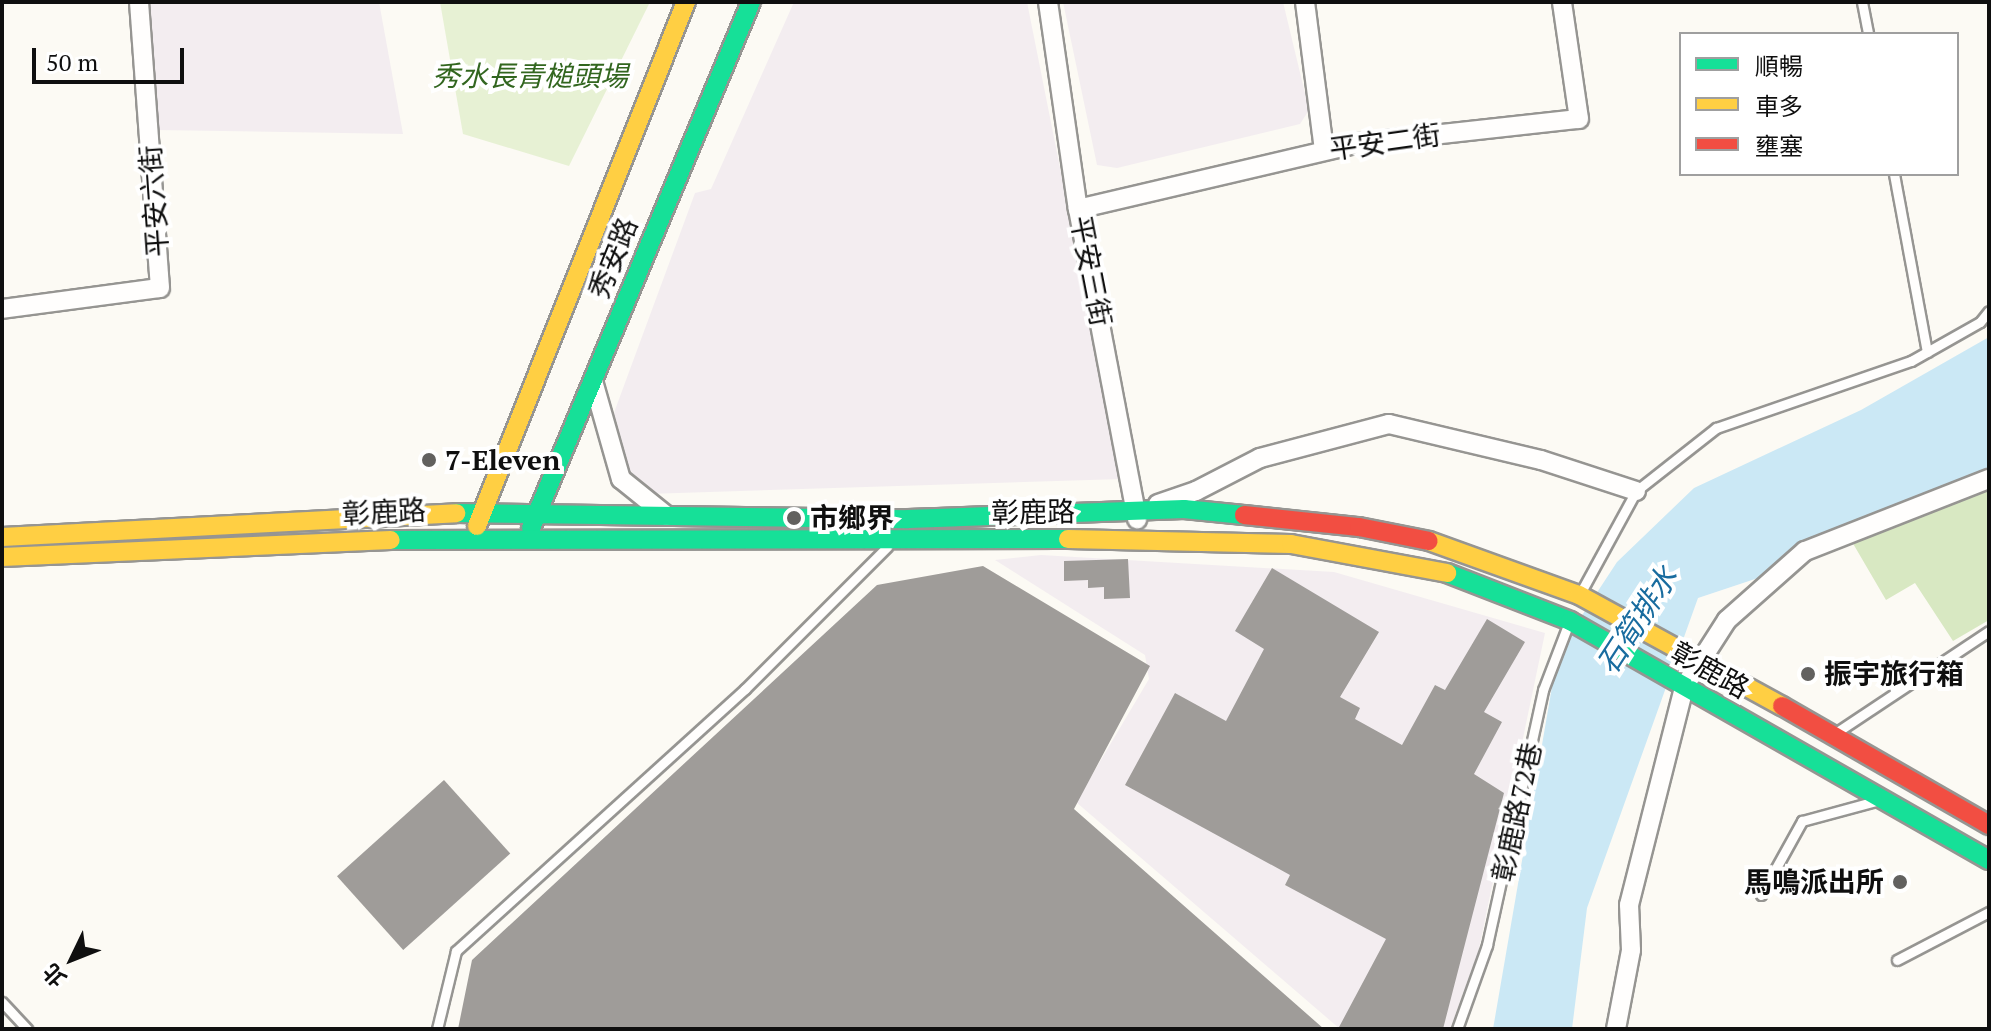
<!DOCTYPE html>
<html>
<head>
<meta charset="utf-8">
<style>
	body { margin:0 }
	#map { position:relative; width:1991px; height:1031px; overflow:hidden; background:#fcfaf4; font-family:"PT Serif","Noto Sans TC",serif }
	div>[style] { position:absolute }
	.industrial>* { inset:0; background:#f3edf0 }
	.green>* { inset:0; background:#e7f1d4 }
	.forest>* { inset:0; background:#d8e8c2 }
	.water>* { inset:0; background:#cbe8f5 }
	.building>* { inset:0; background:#9f9c99; transform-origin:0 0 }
	.roads { filter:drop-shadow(2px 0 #969592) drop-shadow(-2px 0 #969592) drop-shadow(0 2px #969592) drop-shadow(0 -2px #969592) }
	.lane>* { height:9px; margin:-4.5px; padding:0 4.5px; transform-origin:4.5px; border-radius:4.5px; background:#fffefd }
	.street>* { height:18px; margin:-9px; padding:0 9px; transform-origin:9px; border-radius:9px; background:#fffefd }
	.fast>* { height:18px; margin:-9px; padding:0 9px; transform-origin:9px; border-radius:9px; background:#16e098 }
	.slow>* { height:18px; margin:-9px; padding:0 9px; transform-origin:9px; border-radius:9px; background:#ffcf43 }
	.jam>* { height:18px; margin:-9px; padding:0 9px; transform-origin:9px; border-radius:9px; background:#f24e42 }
	.dots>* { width:22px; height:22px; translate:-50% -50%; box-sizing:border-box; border:4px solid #fff; border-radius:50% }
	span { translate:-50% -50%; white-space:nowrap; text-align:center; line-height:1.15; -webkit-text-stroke:8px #fff; paint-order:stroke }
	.park-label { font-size:28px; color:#32661f; font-style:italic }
	.street-label { font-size:28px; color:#0f0f0f }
	.poi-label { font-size:28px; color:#0f0f0f; font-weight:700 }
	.left { translate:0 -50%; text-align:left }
	.right { translate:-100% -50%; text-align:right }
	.water-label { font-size:30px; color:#196c9f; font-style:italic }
	.frame { position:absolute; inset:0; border:4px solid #0f0f0f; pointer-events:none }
	.legend { position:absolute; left:1679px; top:32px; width:280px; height:144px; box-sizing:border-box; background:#fff; border:2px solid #9f9f9f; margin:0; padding:10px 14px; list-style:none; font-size:24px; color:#0f0f0f }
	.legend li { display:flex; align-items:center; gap:16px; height:40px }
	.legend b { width:40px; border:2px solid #9f9f9f }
	.north { position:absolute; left:32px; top:919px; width:80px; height:80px; -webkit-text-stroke:6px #fff; paint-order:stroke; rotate:227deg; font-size:22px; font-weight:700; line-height:32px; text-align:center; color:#0f0f0f }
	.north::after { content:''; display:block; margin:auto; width:28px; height:36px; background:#0f0f0f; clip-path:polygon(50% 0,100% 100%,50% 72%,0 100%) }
	.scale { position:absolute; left:32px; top:48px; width:152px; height:36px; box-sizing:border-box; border:4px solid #0f0f0f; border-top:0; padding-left:10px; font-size:24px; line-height:28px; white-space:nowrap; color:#0f0f0f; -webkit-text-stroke:6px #fff; paint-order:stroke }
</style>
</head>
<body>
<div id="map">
	<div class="industrial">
		<div style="clip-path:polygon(141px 2px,379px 2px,403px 134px,156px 130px)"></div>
		<div style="clip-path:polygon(794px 2px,1027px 2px,1122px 479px,647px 494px,620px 465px,610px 432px,615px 410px,695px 193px,711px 189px)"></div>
		<div style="clip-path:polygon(1063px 2px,1283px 2px,1309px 110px,1300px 124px,1117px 168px,1097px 165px)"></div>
		<div style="clip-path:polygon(1041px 555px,1334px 572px,1545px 633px,1478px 953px,1450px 1029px,1340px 1029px,1076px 802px,1149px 679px,1145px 655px,995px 560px)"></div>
	</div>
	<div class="green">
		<div style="clip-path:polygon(440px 2px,650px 2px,569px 166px,463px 134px)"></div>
	</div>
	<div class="forest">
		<div style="clip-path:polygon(1989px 475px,1989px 620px,1953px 641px,1915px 583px,1886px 600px,1848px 535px)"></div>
	</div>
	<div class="water">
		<div style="clip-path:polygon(1989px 337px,1989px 467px,1899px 519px,1818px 535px,1761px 577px,1698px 598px,1587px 908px,1572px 1029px,1493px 1029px,1558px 652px,1617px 562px,1694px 488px,1861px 410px)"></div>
	</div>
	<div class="building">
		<div style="clip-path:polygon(1128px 559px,1130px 598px,1104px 599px,1104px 587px,1088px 588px,1088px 580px,1064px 581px,1064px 561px)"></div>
		<div style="clip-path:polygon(983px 566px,1150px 666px,1074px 809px,1324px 1029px,458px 1029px,472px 960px,877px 585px)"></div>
		<div style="clip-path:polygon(1272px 568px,1379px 632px,1340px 697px,1360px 708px,1355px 719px,1402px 745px,1435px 685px,1445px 690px,1487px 619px,1525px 642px,1484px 712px,1502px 722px,1474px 774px,1504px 793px,1443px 1029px,1338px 1029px,1386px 939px,1285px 885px,1290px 875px,1125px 785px,1175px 693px,1226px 721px,1264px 649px,1235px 631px)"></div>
		<div style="left:444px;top:780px;width:99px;height:144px;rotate:48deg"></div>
	</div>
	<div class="roads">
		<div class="lane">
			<div style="left:1862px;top:2px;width:33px;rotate:79deg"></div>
			<div style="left:1894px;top:174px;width:181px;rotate:79.5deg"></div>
			<div style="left:1581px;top:592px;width:115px;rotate:-61.4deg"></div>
			<div style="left:1636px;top:491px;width:102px;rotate:-38.2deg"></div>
			<div style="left:1716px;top:428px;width:206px;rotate:-19deg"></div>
			<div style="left:1911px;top:361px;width:79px;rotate:-29.5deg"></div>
			<div style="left:1980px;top:322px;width:14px;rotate:-51deg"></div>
			<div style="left:1837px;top:732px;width:182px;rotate:-33.6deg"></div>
			<div style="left:1761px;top:895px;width:85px;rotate:-61deg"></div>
			<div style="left:1802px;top:821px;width:77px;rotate:-15.1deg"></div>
			<div style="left:1897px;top:960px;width:104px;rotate:-27.6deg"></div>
			<div style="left:2px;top:1002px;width:37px;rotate:47deg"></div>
			<div style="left:437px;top:1029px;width:80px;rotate:-76.3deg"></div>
			<div style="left:456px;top:951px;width:390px;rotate:-42.2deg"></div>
			<div style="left:745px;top:689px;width:201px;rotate:-45deg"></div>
			<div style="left:1457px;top:1029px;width:89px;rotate:-70.3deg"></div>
			<div style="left:1487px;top:945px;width:261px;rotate:-77.6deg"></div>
			<div style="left:1543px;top:690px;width:70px;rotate:-69deg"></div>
		</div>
		<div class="street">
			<div style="left:1048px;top:2px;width:209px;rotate:81.8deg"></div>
			<div style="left:1078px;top:209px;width:316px;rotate:79.2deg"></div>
			<div style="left:1305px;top:2px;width:149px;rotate:82.7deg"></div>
			<div style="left:1078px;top:209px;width:290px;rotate:-13.2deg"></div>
			<div style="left:1360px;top:143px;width:220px;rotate:-6.3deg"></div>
			<div style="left:1579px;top:119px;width:118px;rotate:-98.3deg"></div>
			<div style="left:2px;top:309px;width:159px;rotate:-7.6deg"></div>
			<div style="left:160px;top:288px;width:287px;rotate:-94.2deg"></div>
			<div style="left:593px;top:381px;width:102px;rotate:74.1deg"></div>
			<div style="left:621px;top:479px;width:59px;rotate:38.8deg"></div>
			<div style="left:1158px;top:504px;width:40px;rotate:-18.9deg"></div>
			<div style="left:1196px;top:491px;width:72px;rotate:-27.3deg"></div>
			<div style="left:1260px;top:458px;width:133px;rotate:-14.8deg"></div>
			<div style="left:1389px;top:424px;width:156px;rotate:13.3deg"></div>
			<div style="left:1541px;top:460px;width:100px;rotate:18.1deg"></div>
			<div style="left:1616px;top:1029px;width:80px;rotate:-79.2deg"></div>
			<div style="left:1631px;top:950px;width:45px;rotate:-92.5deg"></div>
			<div style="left:1629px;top:905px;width:225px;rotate:-75.8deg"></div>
			<div style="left:1684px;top:687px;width:80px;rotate:-57.3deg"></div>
			<div style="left:1727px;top:620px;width:104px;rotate:-41.5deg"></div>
			<div style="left:1805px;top:551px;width:198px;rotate:-21.4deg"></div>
		</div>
		<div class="fast">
			<div style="left:456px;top:513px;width:452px;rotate:0.8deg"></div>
			<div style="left:908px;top:519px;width:276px;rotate:-2.1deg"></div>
			<div style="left:1184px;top:509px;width:60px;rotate:5.7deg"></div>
			<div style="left:531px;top:528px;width:570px;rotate:-67.3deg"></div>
			<div style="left:391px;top:540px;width:677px;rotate:-0.08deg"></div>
			<div style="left:1447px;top:573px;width:132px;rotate:21.3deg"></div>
			<div style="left:1570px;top:621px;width:482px;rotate:29.7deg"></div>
		</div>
		<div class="slow">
			<div style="left:477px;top:526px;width:564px;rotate:-68.26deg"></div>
			<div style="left:2px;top:537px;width:455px;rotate:-3deg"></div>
			<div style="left:1068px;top:539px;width:223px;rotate:1.3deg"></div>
			<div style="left:1291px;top:544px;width:159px;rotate:10.5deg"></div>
			<div style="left:1429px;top:541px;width:159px;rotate:19.8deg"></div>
			<div style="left:1579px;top:595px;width:231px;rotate:28.7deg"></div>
			<div style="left:2px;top:557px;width:389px;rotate:-2.5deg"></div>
		</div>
		<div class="jam">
			<div style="left:1244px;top:515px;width:116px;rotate:6deg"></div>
			<div style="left:1359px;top:527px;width:71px;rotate:11.3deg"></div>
			<div style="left:1782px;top:706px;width:239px;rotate:29.9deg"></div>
		</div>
	</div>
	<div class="dots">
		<div style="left:429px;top:460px;background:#62615f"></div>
		<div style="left:794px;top:518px;background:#62615f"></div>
		<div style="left:1808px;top:674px;background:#62615f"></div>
		<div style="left:1900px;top:882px;background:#62615f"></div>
	</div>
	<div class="park-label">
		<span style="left:530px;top:76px">秀水長青槌頭場</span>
	</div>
	<div class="street-label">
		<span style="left:1385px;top:142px;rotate:-8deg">平安二街</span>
		<span style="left:154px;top:201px;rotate:-94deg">平安六街</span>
		<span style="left:613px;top:258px;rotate:-68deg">秀安路</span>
		<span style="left:1091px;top:271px;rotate:79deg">平安三街</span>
		<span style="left:384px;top:512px;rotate:-3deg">彰鹿路</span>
		<span style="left:1033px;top:512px;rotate:-1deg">彰鹿路</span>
		<span style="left:1710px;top:670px;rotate:29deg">彰鹿路</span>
		<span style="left:1517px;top:812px;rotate:-78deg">彰鹿路72巷</span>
	</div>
	<div class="poi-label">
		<span class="left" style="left:445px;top:460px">7-Eleven</span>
		<span class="left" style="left:810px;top:518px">市鄉界</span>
		<span class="left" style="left:1824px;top:674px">振宇旅行箱</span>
		<span class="right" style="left:1884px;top:882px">馬鳴派出所</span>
	</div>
	<div class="water-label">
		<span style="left:1637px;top:620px;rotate:-57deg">石筍排水</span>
	</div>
	<div class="frame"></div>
	<ul class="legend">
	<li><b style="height:10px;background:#16e098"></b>順暢</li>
	<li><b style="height:10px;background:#ffcf43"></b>車多</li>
	<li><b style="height:10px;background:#f24e42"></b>壅塞</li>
	</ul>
	<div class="north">北</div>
	<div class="scale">50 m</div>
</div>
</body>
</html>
